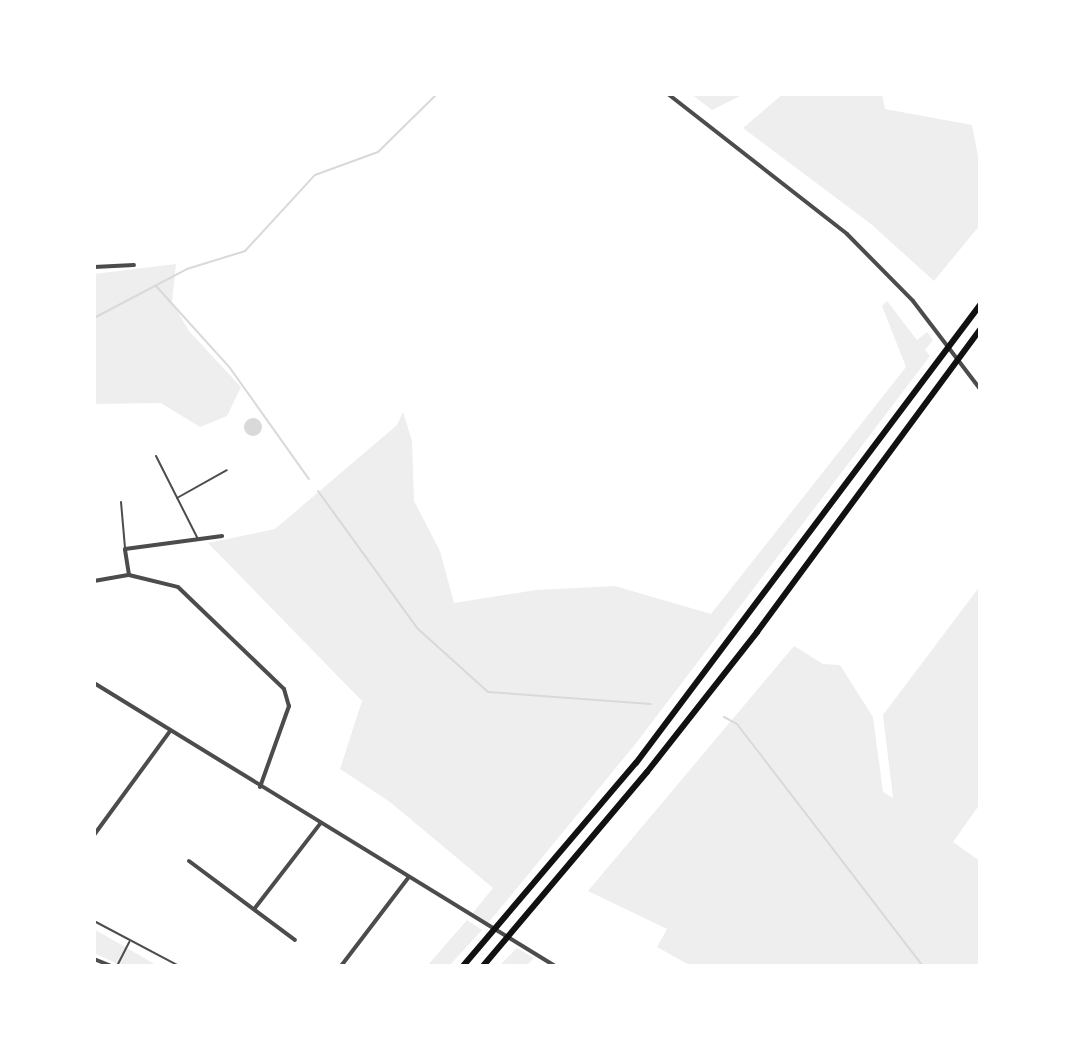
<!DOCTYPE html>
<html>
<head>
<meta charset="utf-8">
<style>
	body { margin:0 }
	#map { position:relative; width:1074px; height:1060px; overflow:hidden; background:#fff; font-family:Raleway,sans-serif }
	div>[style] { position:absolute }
	.green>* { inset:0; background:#eee }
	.water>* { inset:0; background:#d9d9d9 }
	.round { border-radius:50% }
	.stream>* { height:2px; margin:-1px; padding:0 1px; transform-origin:1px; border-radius:1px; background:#d9d9d9 }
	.service>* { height:2px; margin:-1px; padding:0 1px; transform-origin:1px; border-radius:1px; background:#4c4c4c }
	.minor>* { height:4px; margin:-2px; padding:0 2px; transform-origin:2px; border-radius:2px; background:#4c4c4c }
	.tertiary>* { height:4px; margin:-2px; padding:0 2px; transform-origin:2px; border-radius:2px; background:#4c4c4c }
	.motorway>* { height:6px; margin:-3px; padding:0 3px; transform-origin:3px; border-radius:3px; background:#111 }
	span { translate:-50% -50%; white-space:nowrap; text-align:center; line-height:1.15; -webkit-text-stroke:7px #fff; paint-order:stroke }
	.frame { position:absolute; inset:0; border:96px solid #fff; pointer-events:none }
</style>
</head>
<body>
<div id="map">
	<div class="green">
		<div style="clip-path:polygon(691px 94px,744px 94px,712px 110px)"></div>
		<div style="clip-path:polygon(783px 94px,882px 94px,885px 109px,972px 125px,980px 166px,980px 225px,934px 281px,871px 224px,743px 128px)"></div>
		<div style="clip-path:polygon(176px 264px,172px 302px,189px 331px,241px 387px,227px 416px,200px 427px,161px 403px,94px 404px,94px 274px)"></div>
		<div style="clip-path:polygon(887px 301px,917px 340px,927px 332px,933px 340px,925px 350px,930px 356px,637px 742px,508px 899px,487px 924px,471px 915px,493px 888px,390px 802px,340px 769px,362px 701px,208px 543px,275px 529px,397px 425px,403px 412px,412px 441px,414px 501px,440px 551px,454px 603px,536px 590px,615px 586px,711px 614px,906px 367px,882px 306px)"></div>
		<div style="clip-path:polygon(980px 586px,980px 804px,953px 842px,980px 861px,980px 966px,691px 966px,657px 947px,667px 929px,588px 891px,794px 646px,823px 664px,840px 665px,873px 717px,883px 792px,893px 798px,883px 715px)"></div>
		<div style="clip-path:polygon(467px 920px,482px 930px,449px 966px,427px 966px)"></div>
		<div style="clip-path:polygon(94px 929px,158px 966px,122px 966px,94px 953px)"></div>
		<div style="clip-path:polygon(517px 948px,534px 958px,526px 966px,499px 966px)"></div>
	</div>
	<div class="water">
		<div class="round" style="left:244px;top:418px;width:18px;height:18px"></div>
	</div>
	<div class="stream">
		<div style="left:156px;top:286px;width:110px;rotate:47.9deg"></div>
		<div style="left:230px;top:368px;width:136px;rotate:54.6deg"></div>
		<div style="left:94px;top:318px;width:105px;rotate:-27.8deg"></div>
		<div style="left:187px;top:269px;width:61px;rotate:-17.2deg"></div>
		<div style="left:245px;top:251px;width:103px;rotate:-47.4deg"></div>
		<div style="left:315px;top:175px;width:67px;rotate:-20.1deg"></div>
		<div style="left:378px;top:152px;width:83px;rotate:-44.5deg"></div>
		<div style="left:318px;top:491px;width:169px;rotate:54.1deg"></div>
		<div style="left:417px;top:628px;width:96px;rotate:42deg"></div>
		<div style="left:488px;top:692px;width:163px;rotate:4.2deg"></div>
		<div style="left:724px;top:717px;width:15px;rotate:28deg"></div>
		<div style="left:737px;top:724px;width:305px;rotate:52.5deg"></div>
	</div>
	<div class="service">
		<div style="left:156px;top:456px;width:93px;rotate:63.2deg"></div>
		<div style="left:177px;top:498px;width:57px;rotate:-29.2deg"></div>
		<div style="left:121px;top:502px;width:46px;rotate:85deg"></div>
		<div style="left:94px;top:921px;width:96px;rotate:27.9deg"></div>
		<div style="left:117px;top:966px;width:27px;rotate:-63deg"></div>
	</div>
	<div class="minor">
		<div style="left:94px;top:267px;width:40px;rotate:-2.9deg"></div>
		<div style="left:129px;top:575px;width:26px;rotate:-99deg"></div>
		<div style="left:125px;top:549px;width:98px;rotate:-7.6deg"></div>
		<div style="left:94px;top:581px;width:36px;rotate:-10deg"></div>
		<div style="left:129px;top:575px;width:50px;rotate:13.8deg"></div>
		<div style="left:178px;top:587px;width:147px;rotate:43.9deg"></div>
		<div style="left:284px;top:689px;width:18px;rotate:74deg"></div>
		<div style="left:289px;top:706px;width:86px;rotate:109.7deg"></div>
		<div style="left:94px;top:683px;width:541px;rotate:31.55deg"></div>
		<div style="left:94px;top:835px;width:129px;rotate:-53.8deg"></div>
		<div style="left:189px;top:861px;width:132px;rotate:36.7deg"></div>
		<div style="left:255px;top:908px;width:106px;rotate:-52.3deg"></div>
		<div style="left:341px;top:966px;width:111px;rotate:-52.7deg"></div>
	</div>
	<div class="tertiary">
		<div style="left:668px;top:94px;width:227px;rotate:38deg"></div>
		<div style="left:847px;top:234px;width:94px;rotate:45.4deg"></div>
		<div style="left:913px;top:301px;width:111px;rotate:52.7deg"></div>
		<div style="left:94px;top:959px;width:18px;rotate:22deg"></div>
	</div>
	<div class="motorway">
		<div style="left:463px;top:966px;width:267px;rotate:-49.6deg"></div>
		<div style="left:636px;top:763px;width:573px;rotate:-53.09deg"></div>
		<div style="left:483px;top:966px;width:254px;rotate:-49.8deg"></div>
		<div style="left:647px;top:772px;width:178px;rotate:-51.8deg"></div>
		<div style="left:757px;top:632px;width:375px;rotate:-53.6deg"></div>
	</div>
	<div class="frame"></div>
</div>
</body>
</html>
